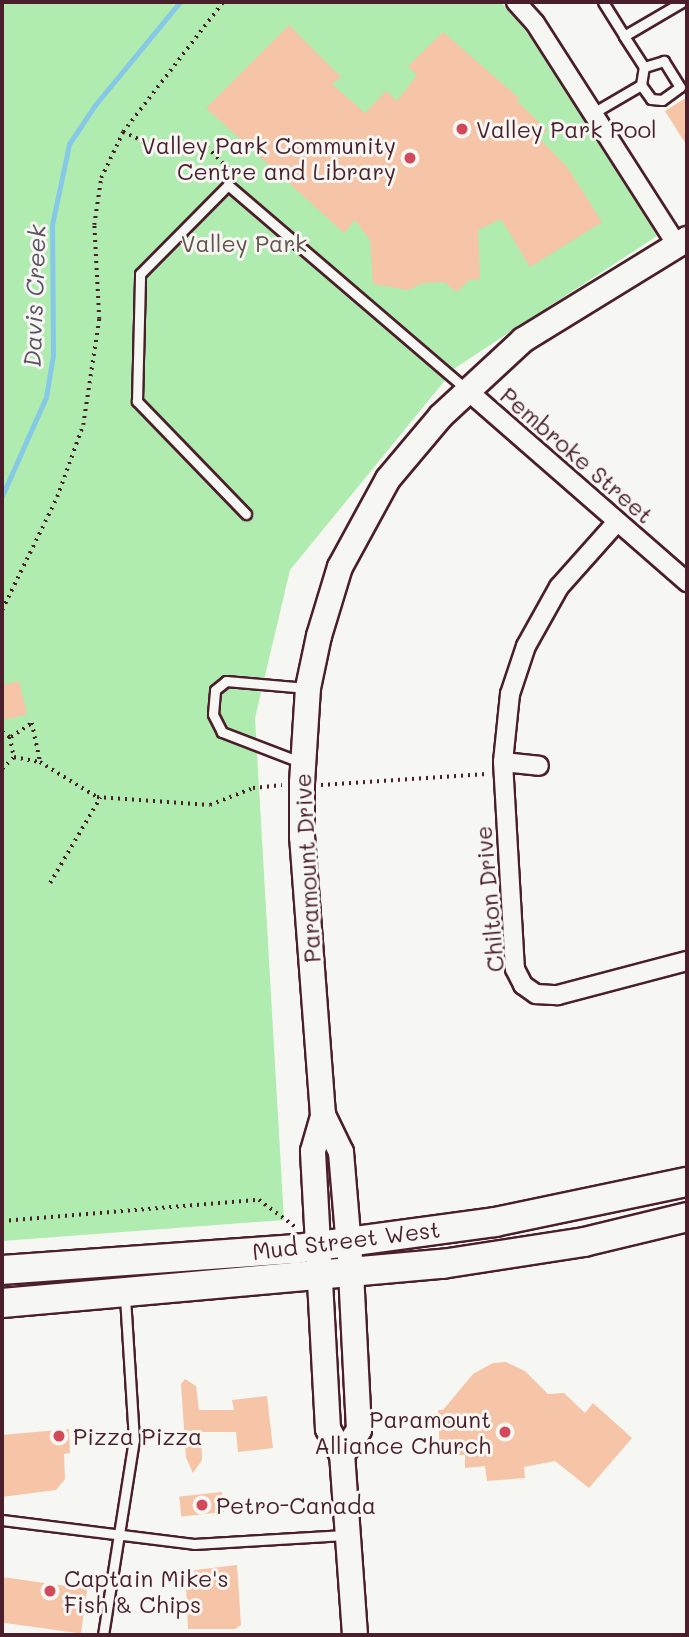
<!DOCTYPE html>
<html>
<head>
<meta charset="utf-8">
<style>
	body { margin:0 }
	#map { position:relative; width:689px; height:1637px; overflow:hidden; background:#f6f6f2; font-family:Mali,sans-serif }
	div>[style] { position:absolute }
	.green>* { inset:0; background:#b0ebb0 }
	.stream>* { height:5px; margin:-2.5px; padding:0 2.5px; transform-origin:2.5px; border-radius:2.5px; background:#86c9e7 }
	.building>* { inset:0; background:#f6c4a7; transform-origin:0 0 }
	.path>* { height:3.5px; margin-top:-1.75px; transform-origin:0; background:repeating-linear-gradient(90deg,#4a1f2b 0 2px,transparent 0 7px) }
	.roads { filter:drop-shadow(2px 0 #4a1f2b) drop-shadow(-2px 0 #4a1f2b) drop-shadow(0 2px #4a1f2b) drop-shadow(0 -2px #4a1f2b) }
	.lane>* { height:9px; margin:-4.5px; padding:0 4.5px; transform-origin:4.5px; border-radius:4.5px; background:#f6f6f2 }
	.street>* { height:18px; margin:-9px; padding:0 9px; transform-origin:9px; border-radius:9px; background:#f6f6f2 }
	.secondary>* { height:24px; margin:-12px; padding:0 12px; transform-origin:12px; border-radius:12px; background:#f6f6f2 }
	.primary>* { height:28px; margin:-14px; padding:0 14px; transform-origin:14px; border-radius:14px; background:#f6f6f2 }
	.dots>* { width:19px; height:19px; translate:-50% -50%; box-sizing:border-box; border:4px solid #f6f6f2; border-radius:50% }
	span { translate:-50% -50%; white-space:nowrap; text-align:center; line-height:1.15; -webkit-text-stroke:6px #f6f6f2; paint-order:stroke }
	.poi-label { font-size:23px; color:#4a1f2b }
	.left { translate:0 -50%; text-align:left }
	.right { translate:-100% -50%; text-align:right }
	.park-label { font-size:23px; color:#64524c }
	.street-label { font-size:23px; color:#4a1f2b }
	.water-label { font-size:24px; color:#5c5263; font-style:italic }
	.frame { position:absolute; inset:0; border:4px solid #4a1f2b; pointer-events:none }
</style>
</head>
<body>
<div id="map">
	<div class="green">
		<div style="clip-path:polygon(2px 2px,501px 2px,544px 53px,657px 236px,455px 368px,290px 570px,255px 718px,284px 1220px,2px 1241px)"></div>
	</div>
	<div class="stream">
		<div style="left:2px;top:496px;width:108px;rotate:-66deg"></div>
		<div style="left:46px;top:397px;width:43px;rotate:-80.5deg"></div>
		<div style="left:53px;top:355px;width:130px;rotate:-90.4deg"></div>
		<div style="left:52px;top:225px;width:83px;rotate:-78.1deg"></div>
		<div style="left:69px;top:144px;width:47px;rotate:-56.3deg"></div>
		<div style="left:95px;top:105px;width:134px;rotate:-50.5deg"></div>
	</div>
	<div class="building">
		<div style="clip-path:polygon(289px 25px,341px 77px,332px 84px,365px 113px,386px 91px,397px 101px,417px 75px,408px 66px,443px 32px,519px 98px,517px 101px,547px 130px,539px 138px,568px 168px,602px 222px,530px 267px,501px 219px,478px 230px,480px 279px,469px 280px,457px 292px,444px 282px,423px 283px,408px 290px,373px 284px,370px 240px,355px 220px,344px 233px,206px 108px)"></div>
		<div style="clip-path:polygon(687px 97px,687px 146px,665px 111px)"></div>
		<div style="clip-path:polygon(19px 681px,27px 714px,5px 720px,2px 685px)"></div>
		<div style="clip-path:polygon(506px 1362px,525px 1371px,548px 1394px,564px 1393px,585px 1413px,593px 1403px,632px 1438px,589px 1488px,555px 1461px,524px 1467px,525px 1478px,487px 1481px,485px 1466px,465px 1468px,465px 1455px,440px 1456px,438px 1410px,443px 1410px,473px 1374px,493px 1363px)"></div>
		<div style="clip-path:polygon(185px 1379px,196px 1386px,199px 1410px,234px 1410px,232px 1400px,267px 1396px,273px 1448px,238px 1452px,236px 1432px,201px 1432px,202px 1460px,193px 1473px,186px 1458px,181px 1384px)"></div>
		<div style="clip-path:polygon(69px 1429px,70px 1453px,64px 1454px,65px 1479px,56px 1490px,2px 1497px,2px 1435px)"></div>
		<div style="left:222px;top:1492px;width:20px;height:43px;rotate:84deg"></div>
		<div style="clip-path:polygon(237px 1565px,241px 1625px,235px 1629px,188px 1629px,186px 1584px,195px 1570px)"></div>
		<div style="left:2px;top:1577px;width:86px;height:45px;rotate:8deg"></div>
	</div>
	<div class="path">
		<div style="left:123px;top:132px;width:39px;rotate:24deg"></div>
		<div style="left:159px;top:148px;width:48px;rotate:-1.2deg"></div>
		<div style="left:207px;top:147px;width:37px;rotate:45deg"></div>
		<div style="left:2px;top:610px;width:126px;rotate:-64deg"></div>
		<div style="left:57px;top:497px;width:77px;rotate:-70.1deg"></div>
		<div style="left:83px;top:425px;width:107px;rotate:-81.4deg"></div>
		<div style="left:99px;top:319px;width:94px;rotate:-93deg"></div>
		<div style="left:94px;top:225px;width:48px;rotate:-81.5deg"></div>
		<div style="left:101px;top:178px;width:51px;rotate:-64.4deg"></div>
		<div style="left:123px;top:132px;width:164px;rotate:-52.4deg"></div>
		<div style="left:2px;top:732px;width:9px;rotate:32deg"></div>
		<div style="left:10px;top:737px;width:20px;rotate:79deg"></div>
		<div style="left:14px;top:757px;width:26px;rotate:11deg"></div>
		<div style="left:40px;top:762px;width:67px;rotate:31.6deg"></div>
		<div style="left:97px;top:797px;width:113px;rotate:4deg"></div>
		<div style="left:210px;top:805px;width:46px;rotate:-21.6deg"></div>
		<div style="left:253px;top:788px;width:29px;rotate:-6deg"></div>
		<div style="left:11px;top:737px;width:25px;rotate:-34deg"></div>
		<div style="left:32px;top:723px;width:40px;rotate:78deg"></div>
		<div style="left:2px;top:769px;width:17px;rotate:-45deg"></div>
		<div style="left:321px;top:785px;width:166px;rotate:-3.8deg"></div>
		<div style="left:50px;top:883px;width:99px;rotate:-59.5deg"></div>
		<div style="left:2px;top:1221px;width:258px;rotate:-4.7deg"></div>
		<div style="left:259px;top:1200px;width:47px;rotate:36.4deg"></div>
	</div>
	<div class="roads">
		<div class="lane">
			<div style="left:603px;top:2px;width:40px;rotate:58deg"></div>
			<div style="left:641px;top:85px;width:17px;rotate:54deg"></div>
			<div style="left:651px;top:99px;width:11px;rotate:5deg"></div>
			<div style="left:662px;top:100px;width:22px;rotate:-36deg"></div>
			<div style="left:680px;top:87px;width:31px;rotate:-122deg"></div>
			<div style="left:664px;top:61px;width:21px;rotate:163deg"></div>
			<div style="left:593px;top:113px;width:56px;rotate:-30.3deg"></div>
			<div style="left:641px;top:85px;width:18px;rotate:-81deg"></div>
			<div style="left:644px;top:67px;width:37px;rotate:-123deg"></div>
			<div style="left:624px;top:36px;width:67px;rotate:-30.4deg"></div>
			<div style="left:246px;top:514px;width:157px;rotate:-134deg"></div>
			<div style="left:137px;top:401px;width:127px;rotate:-88.6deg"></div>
			<div style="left:140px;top:274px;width:125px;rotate:-45.3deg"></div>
			<div style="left:228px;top:185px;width:313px;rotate:40.6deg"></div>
			<div style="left:300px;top:762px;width:84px;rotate:-159deg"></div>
			<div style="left:222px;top:732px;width:20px;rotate:-117deg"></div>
			<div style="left:213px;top:714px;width:24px;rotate:-85deg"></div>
			<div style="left:215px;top:690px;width:14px;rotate:-39deg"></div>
			<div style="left:226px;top:681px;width:81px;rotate:4.9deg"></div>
			<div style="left:2px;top:1520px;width:193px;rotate:7.1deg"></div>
			<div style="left:194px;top:1544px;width:151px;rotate:-3.4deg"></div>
			<div style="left:103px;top:1635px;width:197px;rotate:-81deg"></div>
			<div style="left:134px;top:1440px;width:143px;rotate:-93.6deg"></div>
		</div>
		<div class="street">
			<div style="left:516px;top:2px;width:28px;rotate:48deg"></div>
			<div style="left:535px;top:23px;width:264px;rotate:57.4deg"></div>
			<div style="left:468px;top:391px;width:291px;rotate:41.1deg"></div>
			<div style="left:616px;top:523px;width:86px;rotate:131.7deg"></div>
			<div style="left:559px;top:587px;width:68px;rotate:119.2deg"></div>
			<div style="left:526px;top:646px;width:51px;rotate:108.4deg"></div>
			<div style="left:510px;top:694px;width:68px;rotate:95.9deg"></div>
			<div style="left:503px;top:762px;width:207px;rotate:86.7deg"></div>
			<div style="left:515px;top:969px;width:18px;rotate:63deg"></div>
			<div style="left:523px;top:985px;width:16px;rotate:35deg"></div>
			<div style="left:536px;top:994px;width:22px;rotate:3deg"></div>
			<div style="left:558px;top:995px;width:133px;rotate:-14.8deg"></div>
			<div style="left:503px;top:762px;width:36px;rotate:6deg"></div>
		</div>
		<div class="secondary">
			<div style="left:323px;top:1115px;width:41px;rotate:64.1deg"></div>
			<div style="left:341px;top:1152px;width:120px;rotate:85.2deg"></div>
			<div style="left:351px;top:1272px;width:158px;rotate:87.1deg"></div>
			<div style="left:359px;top:1430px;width:30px;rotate:124deg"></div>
			<div style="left:355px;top:1635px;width:180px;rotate:-94.1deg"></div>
			<div style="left:342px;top:1455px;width:30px;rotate:-118deg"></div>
			<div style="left:328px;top:1429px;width:278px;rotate:-93.1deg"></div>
			<div style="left:313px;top:1151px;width:37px;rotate:-74deg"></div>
			<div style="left:323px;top:1115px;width:279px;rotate:-94.3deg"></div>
			<div style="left:302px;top:837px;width:54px;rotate:-90deg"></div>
			<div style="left:302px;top:783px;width:95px;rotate:-86.4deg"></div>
			<div style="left:308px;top:688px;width:53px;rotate:-78.1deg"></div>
			<div style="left:319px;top:636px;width:72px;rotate:-73.1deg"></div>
			<div style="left:340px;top:567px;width:100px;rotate:-61.4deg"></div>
			<div style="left:388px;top:479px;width:82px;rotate:-49.9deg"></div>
			<div style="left:441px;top:416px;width:112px;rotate:-42.8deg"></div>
			<div style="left:523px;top:340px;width:193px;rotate:-31.6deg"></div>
		</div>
		<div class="primary">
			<div style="left:2px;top:1270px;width:295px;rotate:-4.1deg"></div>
			<div style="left:296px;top:1249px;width:201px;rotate:-7.7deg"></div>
			<div style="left:495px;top:1222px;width:196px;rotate:-11.8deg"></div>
			<div style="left:2px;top:1303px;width:442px;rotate:-5.1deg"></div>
			<div style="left:442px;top:1264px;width:144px;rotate:-8.8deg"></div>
			<div style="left:584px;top:1242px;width:106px;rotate:-13.6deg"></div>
		</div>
	</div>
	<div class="dots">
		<div style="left:462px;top:129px;background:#d1495b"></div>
		<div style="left:410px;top:158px;background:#d1495b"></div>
		<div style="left:505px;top:1432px;background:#d1495b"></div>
		<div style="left:59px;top:1436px;background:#d1495b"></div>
		<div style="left:202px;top:1505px;background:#d1495b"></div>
		<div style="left:50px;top:1591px;background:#d1495b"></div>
	</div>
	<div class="poi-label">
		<span class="left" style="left:476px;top:129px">Valley Park Pool</span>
		<span class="right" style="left:396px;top:158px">Valley Park Community<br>Centre and Library</span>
		<span class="right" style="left:491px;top:1432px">Paramount<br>Alliance Church</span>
		<span class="left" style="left:73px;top:1436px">Pizza Pizza</span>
		<span class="left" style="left:216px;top:1505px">Petro-Canada</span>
		<span class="left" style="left:64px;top:1591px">Captain Mike's<br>Fish &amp; Chips</span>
	</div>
	<div class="park-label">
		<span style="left:244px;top:243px">Valley Park</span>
	</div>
	<div class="street-label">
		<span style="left:577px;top:455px;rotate:41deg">Pembroke Street</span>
		<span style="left:307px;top:868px;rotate:-93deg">Paramount Drive</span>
		<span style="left:489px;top:899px;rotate:-95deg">Chilton Drive</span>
		<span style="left:346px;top:1240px;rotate:-7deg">Mud Street West</span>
	</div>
	<div class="water-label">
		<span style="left:34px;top:296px;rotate:-88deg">Davis Creek</span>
	</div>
	<div class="frame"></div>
</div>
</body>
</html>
